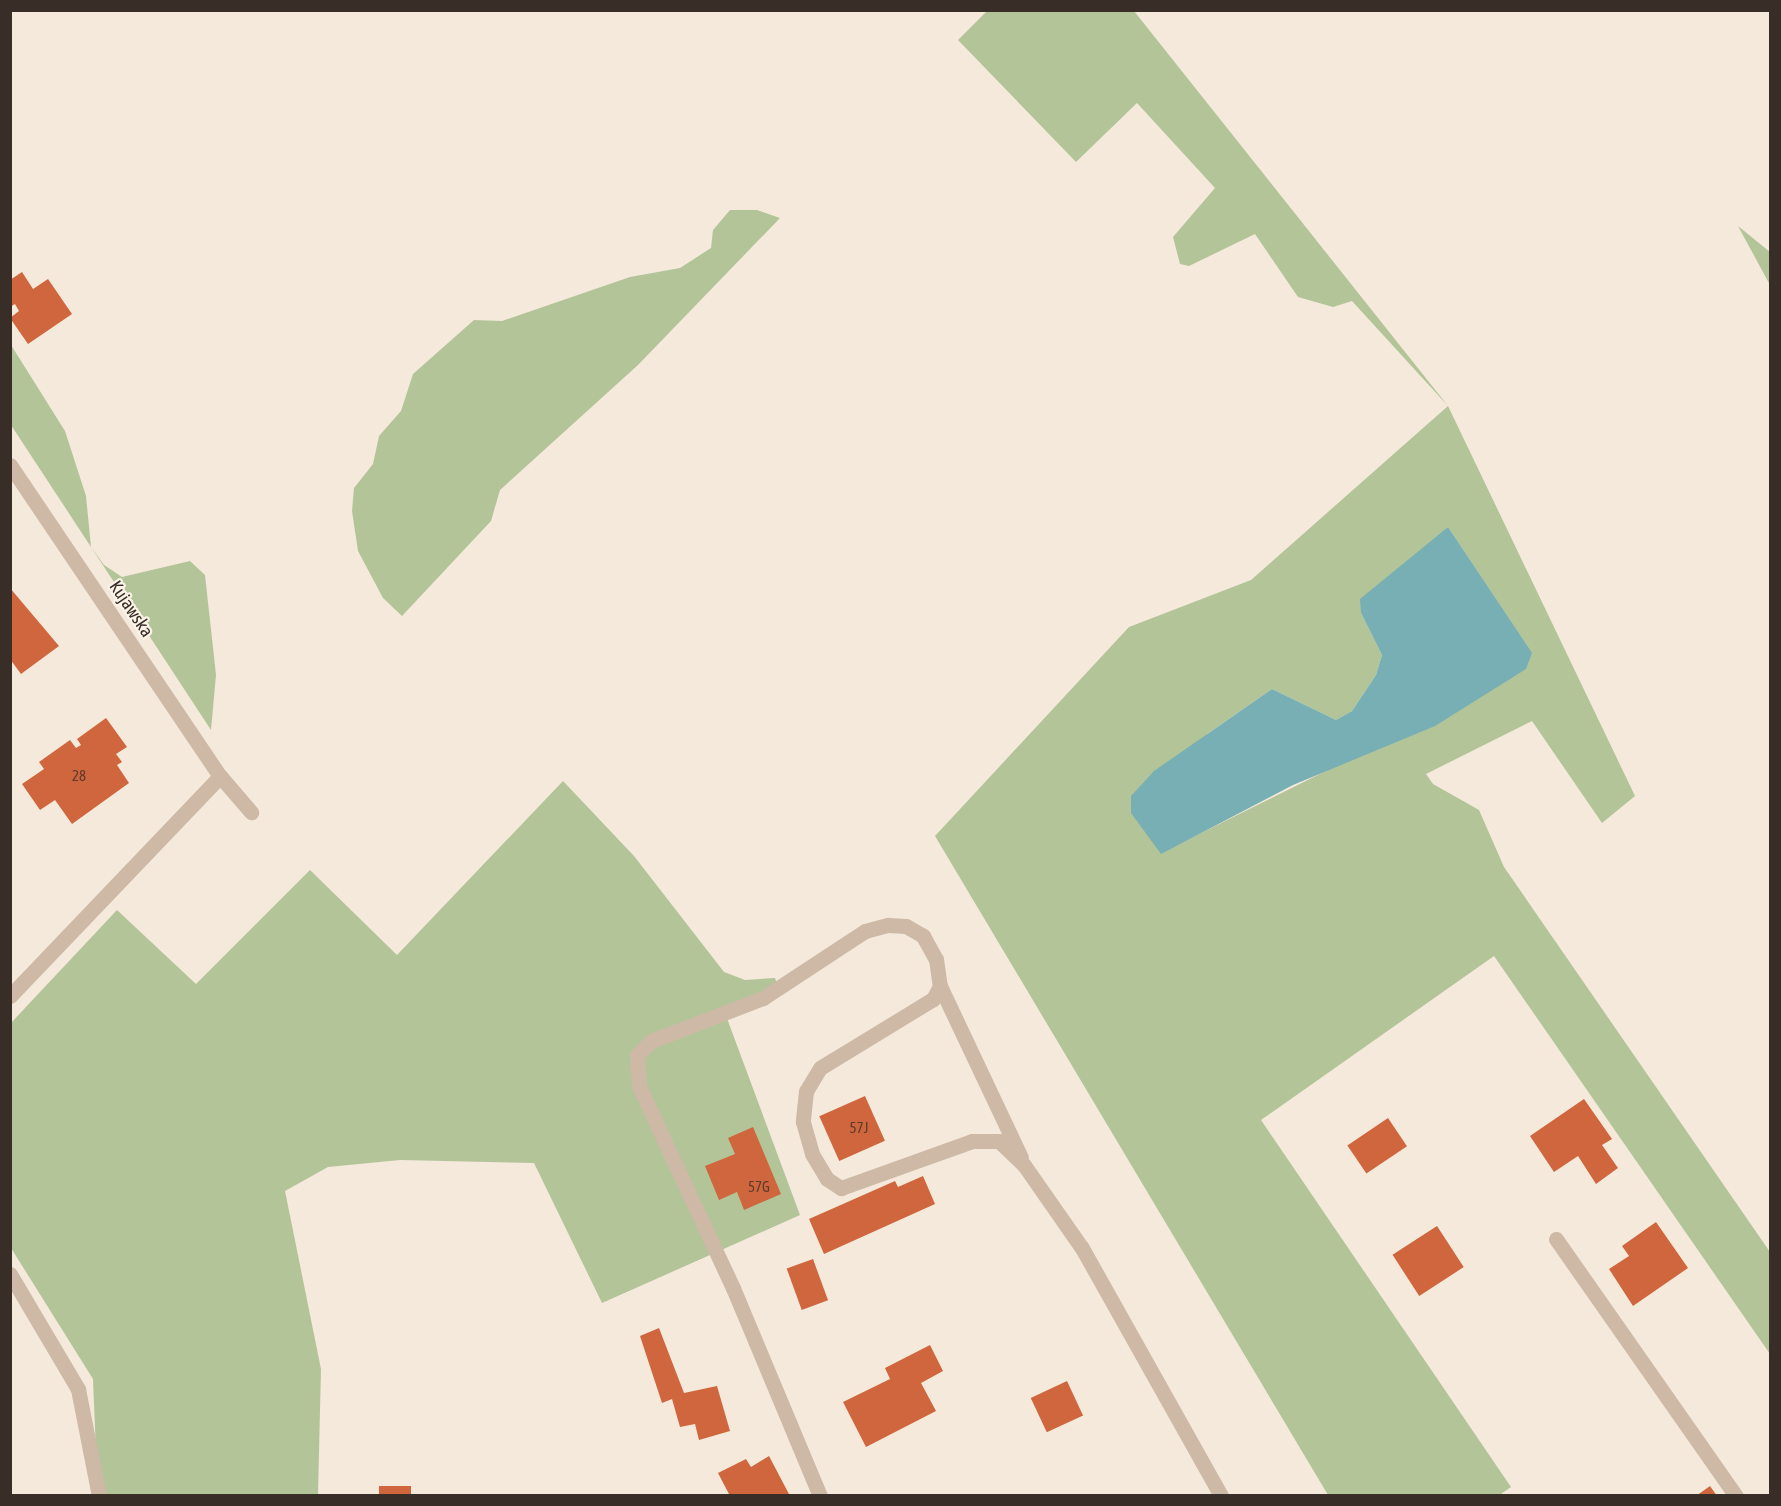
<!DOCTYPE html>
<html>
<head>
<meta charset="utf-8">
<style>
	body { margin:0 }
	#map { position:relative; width:1781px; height:1506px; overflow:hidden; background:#f4e9db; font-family:"Asap Condensed",sans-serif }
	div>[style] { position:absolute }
	.green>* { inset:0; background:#b4c499 }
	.water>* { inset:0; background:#77afb4 }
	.building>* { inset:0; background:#d0663d; transform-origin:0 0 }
	.lane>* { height:15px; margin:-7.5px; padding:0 7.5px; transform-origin:7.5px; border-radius:7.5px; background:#cdb9a6 }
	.street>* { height:15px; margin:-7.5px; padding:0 7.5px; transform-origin:7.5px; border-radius:7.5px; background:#cdb9a6 }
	span { translate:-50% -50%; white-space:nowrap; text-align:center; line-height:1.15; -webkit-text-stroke:4.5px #fbf3e8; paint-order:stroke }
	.number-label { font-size:15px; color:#5f3b2c }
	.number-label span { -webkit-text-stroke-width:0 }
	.street-label { font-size:18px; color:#392d27 }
	.frame { position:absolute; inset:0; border:12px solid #392d27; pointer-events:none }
</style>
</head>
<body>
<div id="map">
	<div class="green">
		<div style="clip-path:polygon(evenodd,987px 11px,1134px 11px,1448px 406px,1635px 796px,1602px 823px,1532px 721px,1426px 774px,1433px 784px,1479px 810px,1504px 867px,1770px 1252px,1770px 1354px,1494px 956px,1261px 1120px,1511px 1487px,1498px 1496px,1328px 1495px,935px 836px,1129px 627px,1251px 580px,1448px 406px,1352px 301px,1333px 307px,1298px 297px,1255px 234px,1189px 266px,1180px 264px,1173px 237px,1215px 188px,1137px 103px,1076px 162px,958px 40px,987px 11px,1448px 527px,1531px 653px,1348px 760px,1161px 853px,1207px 734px,1272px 689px,1336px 720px,1352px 711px,1376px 675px,1382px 655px,1361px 613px,1448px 527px)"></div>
		<div style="clip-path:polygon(730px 210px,757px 210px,780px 218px,638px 365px,500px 490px,491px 521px,402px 616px,383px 598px,358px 551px,352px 511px,354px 488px,373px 464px,379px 436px,401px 411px,413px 374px,474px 320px,502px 321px,630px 277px,680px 268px,711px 248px,713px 230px)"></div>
		<div style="clip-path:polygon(1738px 226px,1770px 252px,1770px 285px)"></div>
		<div style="clip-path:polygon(11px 345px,65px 431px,86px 496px,91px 547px,104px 565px,122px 577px,190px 561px,205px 575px,216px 675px,211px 730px,11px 425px)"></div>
		<div style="clip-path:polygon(563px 781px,634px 856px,724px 972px,745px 980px,775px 978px,781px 995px,725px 1013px,800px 1215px,602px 1303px,534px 1163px,400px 1160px,328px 1167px,285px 1191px,321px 1369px,318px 1495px,106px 1495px,96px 1453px,93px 1379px,11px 1248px,10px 1024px,117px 910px,196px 984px,310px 870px,397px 955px)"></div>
	</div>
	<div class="water">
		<div style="clip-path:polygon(1448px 527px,1532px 653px,1526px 669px,1435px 726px,1293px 785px,1161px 854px,1131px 813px,1131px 796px,1154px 771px,1272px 689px,1336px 720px,1352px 711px,1376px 675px,1382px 655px,1361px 613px,1360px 599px)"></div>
	</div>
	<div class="building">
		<div style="clip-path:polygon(22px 272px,33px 289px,48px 279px,72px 314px,28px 344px,10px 318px,19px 311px,15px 304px,10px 307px,10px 280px)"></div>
		<div style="clip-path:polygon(10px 588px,59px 646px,21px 674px,10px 659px)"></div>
		<div style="clip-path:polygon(106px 718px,127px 747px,116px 754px,122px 762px,117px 765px,129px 783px,72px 824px,55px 800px,40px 810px,22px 784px,44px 769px,39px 762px,70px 740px,76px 748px,81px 745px,77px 739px)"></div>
		<div style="left:865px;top:1096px;width:49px;height:50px;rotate:66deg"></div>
		<div style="clip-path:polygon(1584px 1099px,1612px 1139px,1602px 1145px,1618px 1168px,1596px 1184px,1578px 1156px,1554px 1172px,1530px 1136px)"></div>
		<div style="left:1388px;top:1118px;width:34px;height:49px;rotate:56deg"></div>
		<div style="clip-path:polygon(753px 1127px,781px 1194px,744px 1210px,737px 1192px,719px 1200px,705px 1166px,735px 1154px,728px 1138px)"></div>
		<div style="clip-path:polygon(923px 1176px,935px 1204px,824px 1254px,809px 1219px,895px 1181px,898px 1187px)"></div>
		<div style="clip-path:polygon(1656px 1222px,1688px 1268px,1633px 1306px,1609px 1269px,1629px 1256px,1622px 1246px)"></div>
		<div style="left:1437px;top:1226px;width:49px;height:53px;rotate:57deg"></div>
		<div style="left:813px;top:1259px;width:44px;height:28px;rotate:70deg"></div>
		<div style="clip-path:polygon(659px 1328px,684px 1393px,717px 1386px,730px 1431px,699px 1440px,695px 1424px,680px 1427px,672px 1399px,662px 1403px,640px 1336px)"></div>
		<div style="clip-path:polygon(930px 1345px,943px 1371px,921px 1383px,936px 1411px,866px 1447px,843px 1402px,890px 1379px,885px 1368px)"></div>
		<div style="left:1067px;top:1381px;width:38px;height:40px;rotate:65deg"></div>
		<div style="clip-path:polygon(769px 1456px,790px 1496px,730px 1496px,718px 1473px,746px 1459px,751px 1467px)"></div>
		<div style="left:379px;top:1486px;width:32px;height:10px"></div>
		<div style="clip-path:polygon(1710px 1486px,1717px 1496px,1696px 1496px)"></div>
	</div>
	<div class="lane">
		<div style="left:940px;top:986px;width:189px;rotate:64.7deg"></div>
		<div style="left:10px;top:996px;width:304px;rotate:-46.3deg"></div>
		<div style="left:1556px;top:1239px;width:314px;rotate:55deg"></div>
		<div style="left:10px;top:1274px;width:134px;rotate:59.4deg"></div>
		<div style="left:78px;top:1389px;width:109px;rotate:78.9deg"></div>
		<div style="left:820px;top:1496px;width:225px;rotate:-112.7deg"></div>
		<div style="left:733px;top:1288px;width:223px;rotate:-115deg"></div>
		<div style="left:639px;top:1086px;width:31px;rotate:-94deg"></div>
		<div style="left:637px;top:1055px;width:20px;rotate:-45deg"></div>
		<div style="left:651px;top:1041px;width:120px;rotate:-21deg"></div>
		<div style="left:763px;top:998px;width:122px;rotate:-33.3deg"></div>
		<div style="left:865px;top:931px;width:24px;rotate:-15deg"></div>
		<div style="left:888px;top:925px;width:18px;rotate:3deg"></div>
		<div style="left:906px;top:926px;width:20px;rotate:30deg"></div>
		<div style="left:923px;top:936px;width:26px;rotate:61deg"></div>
		<div style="left:936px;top:959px;width:27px;rotate:82deg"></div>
		<div style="left:940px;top:986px;width:15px;rotate:118deg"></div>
		<div style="left:933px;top:999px;width:132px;rotate:148.6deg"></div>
		<div style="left:820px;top:1068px;width:27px;rotate:121deg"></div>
		<div style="left:806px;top:1091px;width:31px;rotate:96deg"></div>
		<div style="left:803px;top:1122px;width:33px;rotate:74deg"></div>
		<div style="left:812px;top:1154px;width:29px;rotate:59deg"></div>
		<div style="left:827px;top:1179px;width:17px;rotate:33deg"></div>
		<div style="left:841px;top:1188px;width:139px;rotate:-19.7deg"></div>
		<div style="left:972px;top:1141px;width:27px"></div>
		<div style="left:999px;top:1141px;width:35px;rotate:44deg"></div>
		<div style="left:1024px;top:1165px;width:101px;rotate:55.1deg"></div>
		<div style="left:1082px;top:1248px;width:284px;rotate:60.7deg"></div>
	</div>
	<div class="street">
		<div style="left:10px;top:465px;width:375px;rotate:56deg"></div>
		<div style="left:220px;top:776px;width:48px;rotate:49.3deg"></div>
	</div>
	<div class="number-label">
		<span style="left:79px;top:776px">28</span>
		<span style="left:859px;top:1128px">57J</span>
		<span style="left:759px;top:1187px">57G</span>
	</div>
	<div class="street-label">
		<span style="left:131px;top:609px;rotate:56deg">Kujawska</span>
	</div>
	<div class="frame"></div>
</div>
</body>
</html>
